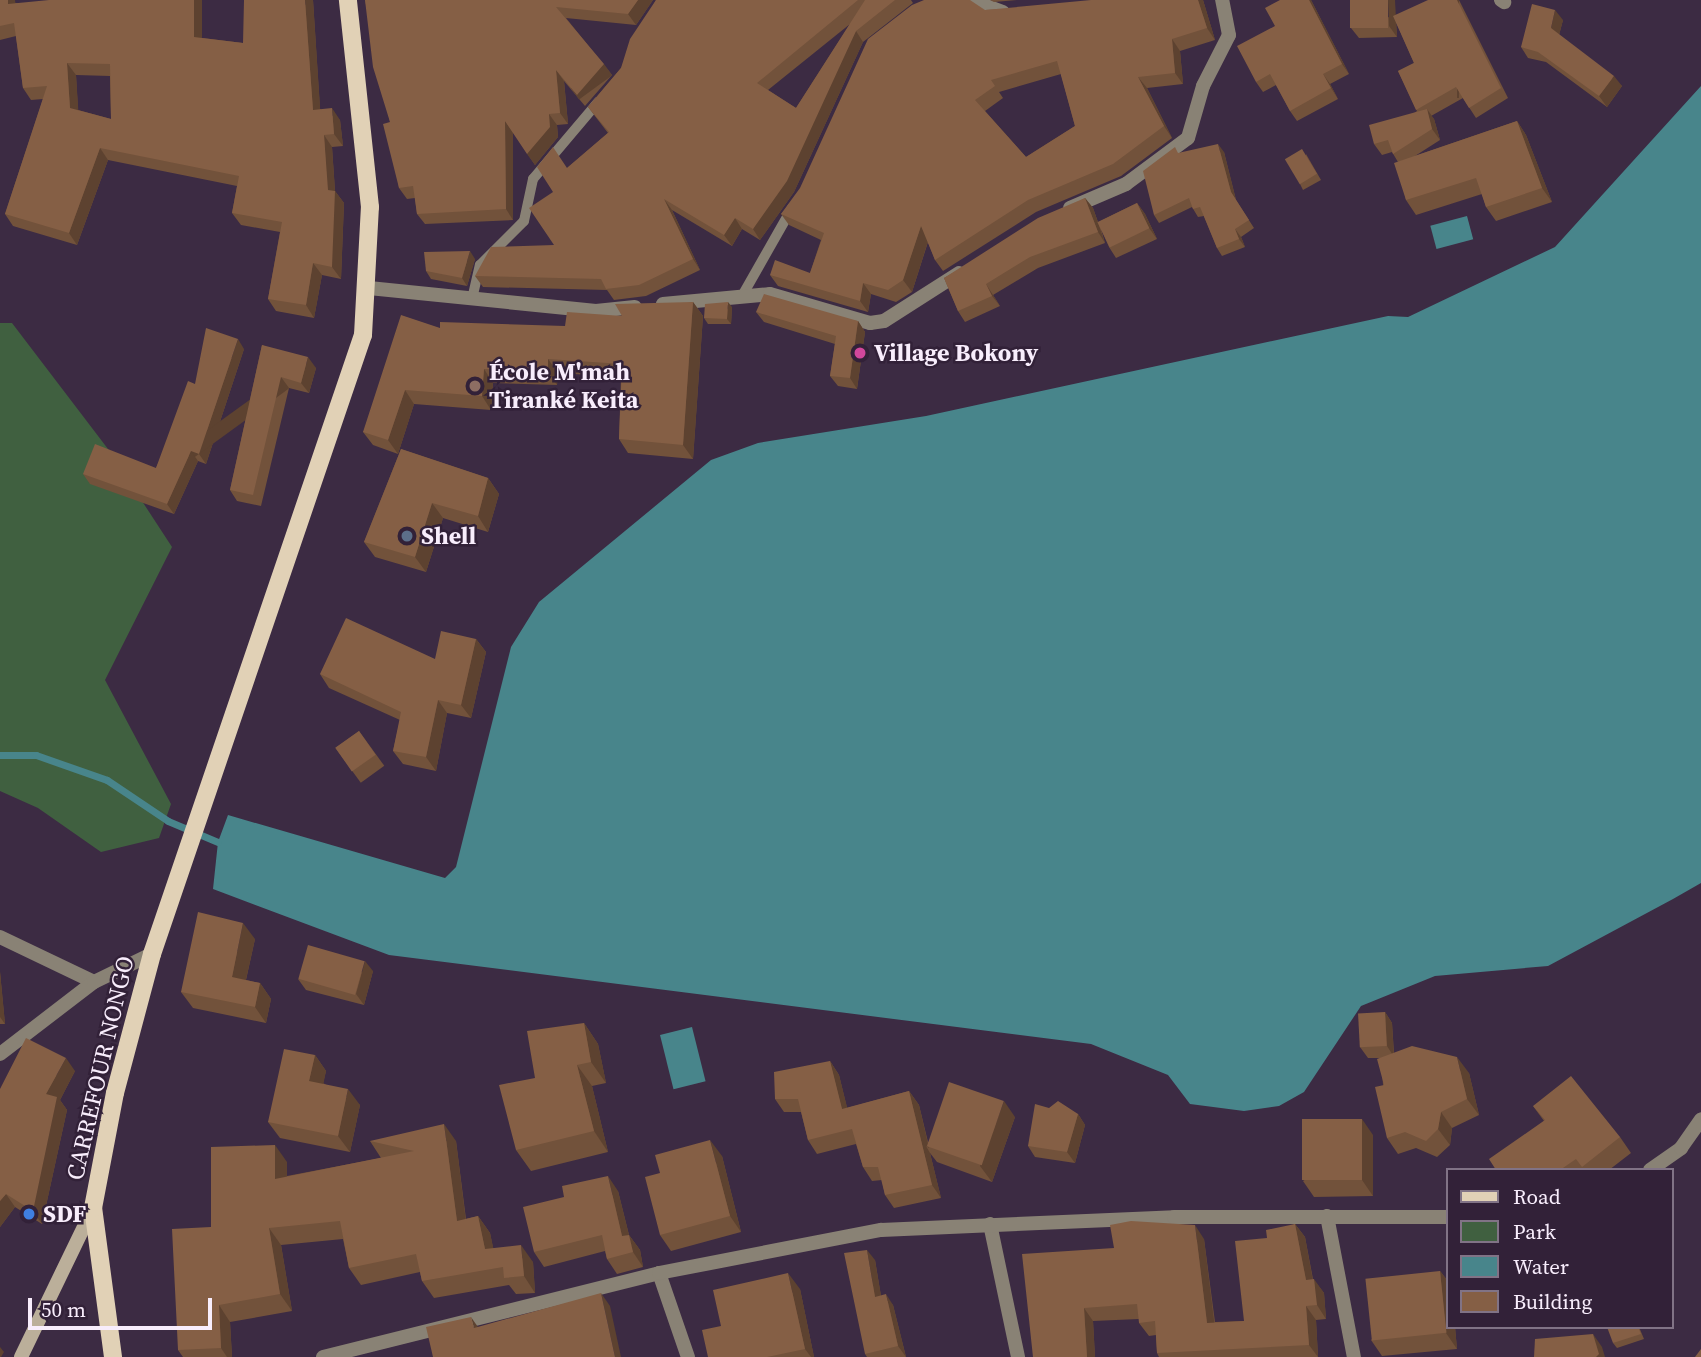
<!DOCTYPE html>
<html>
<head>
<meta charset="utf-8">
<style>
	body { margin:0 }
	#map { position:relative; width:1701px; height:1357px; overflow:hidden; background:#3c2b43; font-family:"Source Serif 4",serif }
	div>[style] { position:absolute }
	.green>* { inset:0; background:#406040 }
	.water>* { inset:0; background:#48858b; transform-origin:0 0 }
	.stream>* { height:7px; margin:-3.5px; padding:0 3.5px; transform-origin:3.5px; border-radius:3.5px; background:#48858b }
	.lane>* { height:10px; margin:-5px; padding:0 5px; transform-origin:5px; border-radius:5px; background:#898275 }
	.street>* { height:14px; margin:-7px; padding:0 7px; transform-origin:7px; border-radius:7px; background:#898275 }
	.secondary>* { height:14px; margin:-7px; padding:0 7px; transform-origin:7px; border-radius:7px; background:#bbaf9a }
	.primary>* { height:18px; margin:-9px; padding:0 9px; transform-origin:9px; border-radius:9px; background:#e1d1b6 }
	.wall>* { inset:0; background:#72523b; transform-origin:0 0 }
	.shaded-wall>* { inset:0; background:#5d4230; transform-origin:0 0 }
	.building>* { inset:0; background:#855f45; transform-origin:0 0 }
	.dots>* { width:19px; height:19px; translate:-50% -50%; box-sizing:border-box; border:4px solid #322138; border-radius:50% }
	span { translate:-50% -50%; white-space:nowrap; text-align:center; line-height:1.15; -webkit-text-stroke:5px #322138; paint-order:stroke }
	.poi-label { font-size:24px; color:#f8edfc; font-weight:700 }
	.left { translate:0 -50%; text-align:left }
	.street-label { font-size:24px; color:#f8edfc }
	.legend { position:absolute; left:1446px; top:1168px; width:228px; height:161px; box-sizing:border-box; background:#322138; border:2px solid #817386; margin:0; padding:9px 12px; list-style:none; font-size:21px; color:#f8edfc }
	.legend li { display:flex; align-items:center; gap:14px; height:35px }
	.legend b { width:35px; border:2px solid #817386 }
	.scale { position:absolute; left:28px; top:1298px; width:184px; height:32px; box-sizing:border-box; border:4px solid #f8edfc; border-top:0; padding-left:9px; font-size:21px; line-height:24px; white-space:nowrap; color:#f8edfc; -webkit-text-stroke:5px #322138; paint-order:stroke }
</style>
</head>
<body>
<div id="map">
	<div class="green">
		<div style="clip-path:polygon(0 323px,12px 323px,108px 449px,172px 547px,105px 680px,171px 804px,159px 838px,101px 852px,38px 808px,0 791px)"></div>
	</div>
	<div class="water">
		<div style="clip-path:polygon(1701px 86px,1701px 883px,1673px 899px,1548px 966px,1435px 976px,1361px 1006px,1304px 1092px,1279px 1106px,1244px 1111px,1190px 1104px,1168px 1075px,1091px 1044px,389px 955px,213px 889px,218px 842px,228px 815px,445px 878px,456px 867px,511px 647px,539px 602px,711px 460px,758px 443px,926px 416px,1388px 316px,1408px 317px,1555px 247px)"></div>
		<div style="left:1467px;top:216px;width:24px;height:38px;rotate:75deg"></div>
		<div style="left:692px;top:1027px;width:56px;height:33px;rotate:76deg"></div>
	</div>
	<div class="stream">
		<div style="left:0;top:755px;width:36px"></div>
		<div style="left:36px;top:755px;width:75px;rotate:19.4deg"></div>
		<div style="left:107px;top:780px;width:73px;rotate:33.9deg"></div>
		<div style="left:168px;top:821px;width:54px;rotate:22.8deg"></div>
	</div>
	<div class="lane">
		<div style="left:742px;top:296px;width:101px;rotate:-60.4deg"></div>
		<div style="left:472px;top:299px;width:35px;rotate:-77deg"></div>
		<div style="left:480px;top:265px;width:62px;rotate:-45deg"></div>
		<div style="left:524px;top:221px;width:43px;rotate:-77.9deg"></div>
		<div style="left:533px;top:179px;width:101px;rotate:-49.8deg"></div>
	</div>
	<div class="street">
		<div style="left:970px;top:0;width:35px;rotate:20deg"></div>
		<div style="left:1501px;top:0;width:4px;rotate:34deg"></div>
		<div style="left:1070px;top:208px;width:61px;rotate:-23.2deg"></div>
		<div style="left:1126px;top:184px;width:77px;rotate:-36.6deg"></div>
		<div style="left:1188px;top:138px;width:54px;rotate:-73.9deg"></div>
		<div style="left:1203px;top:86px;width:57px;rotate:-63deg"></div>
		<div style="left:1229px;top:35px;width:36px;rotate:-101deg"></div>
		<div style="left:369px;top:288px;width:228px;rotate:5.8deg"></div>
		<div style="left:596px;top:311px;width:39px;rotate:-6deg"></div>
		<div style="left:663px;top:304px;width:107px;rotate:-5.3deg"></div>
		<div style="left:770px;top:294px;width:104px;rotate:16.2deg"></div>
		<div style="left:870px;top:323px;width:14px;rotate:-8deg"></div>
		<div style="left:884px;top:321px;width:89px;rotate:-32.6deg"></div>
		<div style="left:0;top:937px;width:104px;rotate:25.6deg"></div>
		<div style="left:0;top:1054px;width:118px;rotate:-37.5deg"></div>
		<div style="left:94px;top:982px;width:64px;rotate:-25.8deg"></div>
		<div style="left:1650px;top:1170px;width:38px;rotate:-35deg"></div>
		<div style="left:1681px;top:1148px;width:35px;rotate:-55deg"></div>
		<div style="left:1327px;top:1216px;width:144px;rotate:79.2deg"></div>
		<div style="left:990px;top:1224px;width:136px;rotate:78.1deg"></div>
		<div style="left:659px;top:1273px;width:89px;rotate:71deg"></div>
		<div style="left:323px;top:1357px;width:346px;rotate:-14deg"></div>
		<div style="left:659px;top:1273px;width:226px;rotate:-11deg"></div>
		<div style="left:881px;top:1230px;width:293px;rotate:-2.5deg"></div>
		<div style="left:1174px;top:1217px;width:273px"></div>
	</div>
	<div class="secondary">
		<div style="left:21px;top:1357px;width:165px;rotate:-64.2deg"></div>
	</div>
	<div class="primary">
		<div style="left:113px;top:1357px;width:150px;rotate:-97.6deg"></div>
		<div style="left:93px;top:1208px;width:117px;rotate:-79.2deg"></div>
		<div style="left:115px;top:1093px;width:144px;rotate:-75.1deg"></div>
		<div style="left:152px;top:954px;width:654px;rotate:-71.18deg"></div>
		<div style="left:363px;top:335px;width:128px;rotate:-86.9deg"></div>
		<div style="left:370px;top:207px;width:208px;rotate:-96.1deg"></div>
	</div>
	<div class="wall">
		<div style="clip-path:polygon(evenodd,0 0,202px 38px,243px 43px,313px 0,320px 109px,340px 120px,343px 146px,332px 147px,335px 191px,344px 203px,341px 279px,322px 275px,314px 318px,276px 311px,268px 299px,280px 232px,241px 225px,232px 213px,237px 186px,108px 160px,77px 245px,13px 226px,5px 214px,43px 99px,31px 100px,23px 88px,16px 36px,0 40px,0 0,76px 75px,110px 76px,111px 119px,78px 110px,76px 75px)"></div>
		<div style="clip-path:polygon(365px 0,653px 0,636px 25px,566px 18px,612px 75px,585px 106px,564px 81px,568px 124px,557px 125px,558px 137px,535px 165px,513px 132px,513px 220px,425px 224px,417px 214px,415px 198px,407px 199px,399px 188px,390px 122px)"></div>
		<div style="clip-path:polygon(evenodd,656px 0,911px 0,913px 3px,863px 42px,794px 192px,760px 240px,742px 229px,732px 246px,672px 210px,700px 270px,646px 296px,614px 300px,607px 290px,483px 287px,475px 276px,554px 245px,553px 192px,567px 168px,608px 133px,588px 107px,621px 68px,656px 0,850px 24px,796px 108px,768px 90px,850px 24px)"></div>
		<div style="clip-path:polygon(990px 0,1017px 0,994px 2px)"></div>
		<div style="clip-path:polygon(evenodd,1203px 0,1215px 40px,1180px 51px,1183px 84px,1147px 88px,1172px 138px,1121px 176px,1036px 212px,943px 271px,935px 260px,928px 242px,912px 292px,896px 302px,871px 294px,868px 312px,778px 286px,770px 275px,810px 273px,821px 240px,789px 225px,781px 214px,985px 10px,1203px 0,1061px 74px,1075px 126px,1026px 157px,985px 111px,1003px 98px,999px 92px,1061px 74px)"></div>
		<div style="clip-path:polygon(1280px 0,1311px 0,1349px 74px,1330px 84px,1338px 99px,1297px 121px,1290px 111px,1276px 85px,1263px 92px,1256px 82px,1275px 26px)"></div>
		<div style="clip-path:polygon(1459px 0,1508px 98px,1476px 118px,1463px 98px,1431px 116px,1434px 119px,1440px 140px,1415px 156px,1517px 121px,1526px 135px,1552px 202px,1496px 221px,1486px 207px,1482px 194px,1416px 215px,1406px 200px,1398px 162px,1392px 152px,1382px 155px,1374px 144px,1417px 111px,1398px 71px,1414px 63px,1396px 22px,1397px 37px,1359px 38px,1351px 28px,1396px 15px)"></div>
		<div style="clip-path:polygon(1563px 20px,1559px 35px,1622px 86px,1607px 107px,1546px 62px,1528px 58px,1521px 47px)"></div>
		<div style="clip-path:polygon(1224px 152px,1236px 200px,1254px 228px,1241px 237px,1245px 247px,1222px 256px,1217px 248px,1204px 216px,1198px 217px,1192px 207px,1159px 223px,1154px 215px,1179px 153px)"></div>
		<div style="clip-path:polygon(1306px 154px,1321px 180px,1303px 190px,1300px 184px)"></div>
		<div style="clip-path:polygon(1085px 198px,1093px 208px,1098px 222px,1137px 203px,1145px 214px,1157px 239px,1116px 258px,1109px 247px,1101px 229px,1105px 243px,1038px 268px,993px 295px,1000px 306px,965px 322px,958px 311px,944px 278px)"></div>
		<div style="clip-path:polygon(475px 259px,467px 286px,431px 279px,426px 271px)"></div>
		<div style="clip-path:polygon(693px 302px,703px 316px,693px 459px,628px 453px,619px 439px,621px 377px,558px 373px,557px 385px,493px 383px,491px 410px,414px 404px,398px 454px,373px 445px,363px 432px,440px 328px,565px 326px)"></div>
		<div style="clip-path:polygon(732px 307px,731px 324px,708px 324px,704px 318px)"></div>
		<div style="clip-path:polygon(756px 312px,858px 321px,865px 332px,857px 389px,838px 386px,830px 376px,835px 344px,764px 322px)"></div>
		<div style="clip-path:polygon(262px 345px,316px 368px,309px 393px,289px 388px,261px 506px,237px 501px,230px 490px)"></div>
		<div style="clip-path:polygon(244px 349px,206px 464px,198px 461px,174px 514px,90px 484px,83px 474px,156px 468px,195px 384px)"></div>
		<div style="clip-path:polygon(401px 449px,488px 478px,499px 494px,488px 532px,443px 518px,426px 572px,375px 557px,364px 542px)"></div>
		<div style="clip-path:polygon(476px 639px,486px 652px,471px 718px,447px 713px,436px 771px,403px 764px,393px 751px,400px 720px,329px 688px,320px 674px,435px 659px)"></div>
		<div style="left:359px;top:731px;width:43px;height:29px;rotate:54deg"></div>
		<div style="clip-path:polygon(255px 939px,246px 980px,260px 983px,271px 999px,266px 1023px,193px 1008px,181px 992px)"></div>
		<div style="clip-path:polygon(373px 971px,364px 1005px,306px 990px,298px 979px)"></div>
		<div style="clip-path:polygon(0 972px,5px 1024px,0 1024px)"></div>
		<div style="clip-path:polygon(1385px 1012px,1392px 1023px,1394px 1053px,1469px 1073px,1479px 1115px,1452px 1128px,1450px 1145px,1437px 1157px,1416px 1148px,1398px 1154px,1387px 1138px,1381px 1058px,1368px 1058px,1360px 1047px)"></div>
		<div style="clip-path:polygon(584px 1023px,598px 1044px,606px 1083px,592px 1086px,608px 1152px,531px 1171px,516px 1150px,535px 1078px)"></div>
		<div style="clip-path:polygon(315px 1055px,326px 1071px,323px 1083px,360px 1105px,350px 1152px,280px 1138px,268px 1122px)"></div>
		<div style="clip-path:polygon(830px 1061px,839px 1075px,847px 1108px,909px 1091px,919px 1105px,928px 1142px,1015px 1117px,992px 1182px,937px 1162px,930px 1153px,941px 1198px,894px 1208px,885px 1195px,882px 1180px,872px 1181px,863px 1167px,856px 1144px,817px 1154px,808px 1140px,801px 1112px,784px 1112px,775px 1099px)"></div>
		<div style="clip-path:polygon(75px 1071px,60px 1100px,67px 1110px,42px 1224px,15px 1207px,0 1227px,0 1089px)"></div>
		<div style="clip-path:polygon(1533px 1106px,1620px 1137px,1631px 1153px,1609px 1170px,1496px 1170px,1544px 1121px)"></div>
		<div style="clip-path:polygon(1049px 1108px,1078px 1114px,1085px 1125px,1075px 1163px,1035px 1157px,1028px 1146px)"></div>
		<div style="clip-path:polygon(1373px 1135px,1373px 1196px,1314px 1197px,1303px 1181px)"></div>
		<div style="clip-path:polygon(370px 1141px,456px 1141px,466px 1219px,478px 1216px,490px 1233px,493px 1248px,533px 1262px,535px 1293px,516px 1294px,509px 1285px,434px 1298px,422px 1281px,420px 1272px,361px 1285px,349px 1268px,343px 1239px,281px 1245px,292px 1311px,230px 1322px,232px 1357px,183px 1357px,178px 1350px,211px 1227px,287px 1162px,287px 1176px,381px 1158px)"></div>
		<div style="clip-path:polygon(722px 1156px,741px 1232px,671px 1251px,660px 1235px)"></div>
		<div style="clip-path:polygon(618px 1191px,629px 1235px,640px 1250px,643px 1267px,617px 1274px,607px 1259px,605px 1251px,544px 1267px,534px 1252px)"></div>
		<div style="clip-path:polygon(1295px 1224px,1305px 1237px,1313px 1279px,1324px 1293px,1326px 1319px,1316px 1320px,1318px 1357px,1159px 1357px,1157px 1353px,1156px 1335px,1149px 1336px,1139px 1323px,1139px 1319px,1093px 1321px,1095px 1357px,1033px 1357px,1114px 1248px,1204px 1239px,1215px 1322px,1244px 1321px,1267px 1238px)"></div>
		<div style="clip-path:polygon(875px 1260px,881px 1296px,893px 1305px,906px 1357px,867px 1357px,865px 1354px)"></div>
		<div style="clip-path:polygon(1440px 1271px,1447px 1280px,1447px 1327px,1455px 1327px,1457px 1349px,1382px 1356px,1371px 1340px)"></div>
		<div style="clip-path:polygon(800px 1289px,814px 1357px,708px 1357px,721px 1326px)"></div>
		<div style="clip-path:polygon(1639px 1327px,1644px 1339px,1617px 1348px,1613px 1343px)"></div>
	</div>
	<div class="shaded-wall">
		<div style="clip-path:polygon(8px 0,15px 0,17px 16px,8px 4px)"></div>
		<div style="clip-path:polygon(194px 0,202px 0,202px 49px,194px 37px)"></div>
		<div style="clip-path:polygon(305px 0,313px 0,321px 122px,313px 110px)"></div>
		<div style="clip-path:polygon(638px 0,653px 0,636px 25px,628px 14px)"></div>
		<div style="clip-path:polygon(1198px 0,1203px 0,1215px 40px,1207px 28px)"></div>
		<div style="clip-path:polygon(1309px 0,1311px 0,1349px 74px,1342px 64px)"></div>
		<div style="clip-path:polygon(1388px 0,1395px 0,1397px 37px,1389px 26px)"></div>
		<div style="left:1457px;top:0;width:2px;height:98px"></div>
		<div style="clip-path:polygon(1555px 10px,1563px 20px,1558px 39px,1551px 28px)"></div>
		<div style="clip-path:polygon(856px 31px,863px 42px,794px 192px,760px 240px,753px 229px)"></div>
		<div style="clip-path:polygon(1172px 39px,1180px 51px,1183px 84px,1175px 73px)"></div>
		<div style="clip-path:polygon(67px 63px,76px 75px,79px 120px,70px 108px)"></div>
		<div style="left:604px;top:64px;width:14px;height:41px;rotate:54deg"></div>
		<div style="clip-path:polygon(556px 70px,564px 81px,568px 124px,560px 113px)"></div>
		<div style="clip-path:polygon(1323px 74px,1330px 84px,1338px 99px,1331px 88px)"></div>
		<div style="clip-path:polygon(1614px 76px,1622px 86px,1607px 107px,1599px 96px)"></div>
		<div style="clip-path:polygon(1138px 77px,1147px 88px,1172px 138px,1164px 126px)"></div>
		<div style="clip-path:polygon(332px 108px,340px 120px,343px 146px,334px 134px)"></div>
		<div style="clip-path:polygon(1427px 109px,1434px 119px,1440px 140px,1432px 129px)"></div>
		<div style="clip-path:polygon(549px 114px,557px 125px,558px 137px,535px 165px,527px 154px)"></div>
		<div style="clip-path:polygon(505px 121px,513px 132px,513px 220px,506px 209px)"></div>
		<div style="clip-path:polygon(1517px 121px,1526px 135px,1552px 202px,1542px 188px)"></div>
		<div style="clip-path:polygon(324px 135px,332px 147px,335px 191px,344px 203px,341px 279px,332px 267px)"></div>
		<div style="clip-path:polygon(1218px 144px,1224px 152px,1236px 200px,1254px 228px,1231px 192px)"></div>
		<div style="clip-path:polygon(100px 148px,108px 160px,77px 245px,69px 233px)"></div>
		<div style="clip-path:polygon(1085px 198px,1093px 208px,1105px 243px,1098px 232px)"></div>
		<div style="clip-path:polygon(664px 199px,672px 210px,700px 270px,693px 259px)"></div>
		<div style="clip-path:polygon(1137px 203px,1145px 214px,1157px 239px,1149px 228px)"></div>
		<div style="clip-path:polygon(735px 218px,742px 229px,732px 246px,724px 235px)"></div>
		<div style="clip-path:polygon(921px 226px,929px 238px,912px 292px,903px 280px)"></div>
		<div style="clip-path:polygon(1235px 229px,1241px 237px,1245px 247px,1239px 239px)"></div>
		<div style="clip-path:polygon(470px 251px,475px 259px,467px 286px,462px 278px)"></div>
		<div style="clip-path:polygon(313px 263px,322px 275px,314px 318px,306px 305px)"></div>
		<div style="clip-path:polygon(863px 283px,871px 294px,868px 312px,860px 301px)"></div>
		<div style="clip-path:polygon(986px 284px,1000px 306px,992px 296px)"></div>
		<div style="clip-path:polygon(693px 302px,703px 316px,693px 459px,683px 445px)"></div>
		<div style="clip-path:polygon(728px 302px,732px 307px,731px 324px,727px 319px)"></div>
		<div style="clip-path:polygon(858px 321px,865px 332px,857px 389px,850px 378px)"></div>
		<div style="clip-path:polygon(238px 339px,244px 349px,206px 464px,199px 454px)"></div>
		<div style="clip-path:polygon(308px 357px,316px 368px,309px 393px,301px 383px)"></div>
		<div style="clip-path:polygon(548px 359px,558px 373px,557px 385px,548px 371px)"></div>
		<div style="clip-path:polygon(484px 369px,493px 383px,491px 410px,482px 396px)"></div>
		<div style="left:281px;top:377px;width:14px;height:121px;rotate:54deg"></div>
		<div style="clip-path:polygon(405px 390px,414px 404px,398px 454px,388px 440px)"></div>
		<div style="clip-path:polygon(191px 451px,198px 461px,174px 514px,167px 504px)"></div>
		<div style="clip-path:polygon(488px 478px,499px 494px,488px 532px,478px 516px)"></div>
		<div style="clip-path:polygon(432px 503px,443px 518px,426px 572px,415px 557px)"></div>
		<div style="clip-path:polygon(476px 639px,486px 652px,471px 718px,461px 705px)"></div>
		<div style="clip-path:polygon(438px 700px,447px 713px,436px 771px,426px 757px)"></div>
		<div style="clip-path:polygon(243px 923px,255px 939px,243px 993px,232px 977px)"></div>
		<div style="clip-path:polygon(365px 961px,373px 971px,364px 1005px,356px 994px)"></div>
		<div style="clip-path:polygon(0 972px,5px 1024px,0 1017px)"></div>
		<div style="clip-path:polygon(260px 983px,271px 999px,266px 1023px,255px 1007px)"></div>
		<div style="clip-path:polygon(1385px 1012px,1392px 1023px,1394px 1057px,1387px 1046px)"></div>
		<div style="clip-path:polygon(584px 1023px,598px 1044px,606px 1083px,591px 1062px)"></div>
		<div style="clip-path:polygon(315px 1055px,326px 1071px,321px 1096px,309px 1081px)"></div>
		<div style="clip-path:polygon(1457px 1057px,1469px 1073px,1479px 1115px,1467px 1099px)"></div>
		<div style="clip-path:polygon(66px 1058px,75px 1071px,60px 1100px,67px 1110px,42px 1224px,33px 1211px,46px 1094px)"></div>
		<div style="clip-path:polygon(830px 1061px,839px 1075px,851px 1123px,842px 1109px)"></div>
		<div style="clip-path:polygon(577px 1065px,592px 1086px,608px 1152px,594px 1131px)"></div>
		<div style="clip-path:polygon(348px 1089px,360px 1105px,350px 1152px,338px 1136px)"></div>
		<div style="clip-path:polygon(909px 1091px,919px 1105px,929px 1148px,926px 1146px,930px 1153px,941px 1198px,932px 1185px)"></div>
		<div style="clip-path:polygon(1004px 1101px,1015px 1117px,992px 1182px,980px 1166px)"></div>
		<div style="clip-path:polygon(1441px 1112px,1452px 1128px,1450px 1145px,1438px 1129px)"></div>
		<div style="clip-path:polygon(1078px 1114px,1085px 1125px,1075px 1163px,1067px 1152px)"></div>
		<div style="clip-path:polygon(1362px 1119px,1373px 1135px,1373px 1196px,1362px 1180px)"></div>
		<div style="clip-path:polygon(444px 1124px,456px 1141px,468px 1238px,457px 1221px)"></div>
		<div style="clip-path:polygon(710px 1140px,722px 1156px,741px 1232px,730px 1216px)"></div>
		<div style="clip-path:polygon(275px 1145px,287px 1162px,287px 1195px,275px 1179px)"></div>
		<div style="clip-path:polygon(608px 1176px,618px 1191px,633px 1251px,622px 1236px)"></div>
		<div style="clip-path:polygon(6px 1194px,15px 1207px,0 1227px,0 1201px)"></div>
		<div style="clip-path:polygon(478px 1216px,490px 1233px,497px 1265px,485px 1249px)"></div>
		<div style="clip-path:polygon(1295px 1224px,1305px 1237px,1315px 1292px,1314px 1279px,1324px 1293px,1326px 1319px,1317px 1305px,1306px 1280px)"></div>
		<div style="clip-path:polygon(1195px 1225px,1204px 1239px,1216px 1336px,1207px 1323px)"></div>
		<div style="clip-path:polygon(269px 1228px,281px 1245px,292px 1311px,280px 1294px)"></div>
		<div style="clip-path:polygon(629px 1235px,640px 1250px,643px 1267px,633px 1252px)"></div>
		<div style="clip-path:polygon(521px 1245px,533px 1262px,535px 1293px,524px 1276px)"></div>
		<div style="clip-path:polygon(867px 1250px,875px 1260px,883px 1308px,875px 1297px)"></div>
		<div style="clip-path:polygon(1440px 1271px,1447px 1280px,1447px 1327px,1455px 1327px,1457px 1349px,1446px 1333px)"></div>
		<div style="clip-path:polygon(788px 1273px,800px 1289px,814px 1357px,811px 1357px,805px 1349px)"></div>
		<div style="clip-path:polygon(601px 1293px,610px 1306px,621px 1357px,615px 1357px)"></div>
		<div style="clip-path:polygon(886px 1294px,893px 1305px,906px 1357px,898px 1346px)"></div>
		<div style="clip-path:polygon(219px 1305px,230px 1322px,232px 1357px,227px 1357px,221px 1348px)"></div>
		<div style="clip-path:polygon(1306px 1306px,1316px 1320px,1318px 1357px,1309px 1345px)"></div>
		<div style="clip-path:polygon(1084px 1308px,1093px 1321px,1095px 1357px,1087px 1357px)"></div>
		<div style="clip-path:polygon(471px 1317px,480px 1330px,474px 1328px)"></div>
		<div style="clip-path:polygon(1593px 1334px,1602px 1347px,1605px 1357px,1596px 1357px)"></div>
		<div style="clip-path:polygon(0 1347px,4px 1352px,1px 1357px,0 1357px)"></div>
	</div>
	<div class="building">
		<div style="clip-path:polygon(evenodd,0 0,8px 0,8px 4px,49px 0,194px 0,194px 37px,243px 43px,244px 0,305px 0,313px 110px,332px 108px,334px 134px,324px 135px,328px 190px,335px 191px,332px 267px,313px 263px,306px 305px,268px 299px,282px 222px,232px 213px,239px 176px,100px 148px,69px 233px,5px 214px,47px 86px,23px 88px,14px 23px,0 26px,0 0,67px 63px,110px 64px,111px 119px,70px 108px,67px 63px)"></div>
		<div style="clip-path:polygon(365px 0,638px 0,628px 14px,556px 7px,604px 64px,577px 95px,556px 70px,560px 113px,549px 114px,550px 127px,527px 154px,505px 121px,506px 209px,417px 214px,413px 186px,399px 188px,383px 124px,390px 122px,373px 67px)"></div>
		<div style="clip-path:polygon(656px 0,858px 0,757px 83px,796px 108px,865px 0,895px 0,856px 31px,787px 181px,753px 229px,735px 218px,724px 235px,664px 199px,693px 259px,639px 285px,606px 289px,601px 279px,475px 276px,491px 247px,554px 245px,529px 208px,553px 192px,537px 167px,553px 147px,567px 168px,609px 132px,588px 107px,621px 68px,630px 39px)"></div>
		<div style="clip-path:polygon(evenodd,924px 0,970px 0,985px 10px,1091px 0,1198px 0,1207px 28px,1172px 39px,1175px 73px,1138px 77px,1164px 126px,1113px 164px,1028px 200px,935px 260px,921px 226px,903px 280px,888px 290px,863px 283px,860px 301px,770px 275px,775px 260px,810px 273px,824px 233px,781px 214px,800px 188px,868px 39px,912px 5px,924px 0,1057px 61px,1075px 126px,1026px 157px,975px 100px,995px 86px,991px 80px,1057px 61px)"></div>
		<div style="clip-path:polygon(1280px 0,1309px 0,1342px 64px,1323px 74px,1331px 88px,1290px 111px,1270px 74px,1256px 82px,1237px 46px,1275px 26px,1265px 8px)"></div>
		<div style="left:1350px;top:0;width:38px;height:28px"></div>
		<div style="clip-path:polygon(1428px 0,1457px 0,1501px 88px,1469px 108px,1456px 87px,1416px 110px,1398px 71px,1414px 63px,1393px 16px)"></div>
		<div style="clip-path:polygon(1532px 4px,1555px 10px,1551px 28px,1614px 76px,1599px 96px,1538px 52px,1521px 47px)"></div>
		<div style="clip-path:polygon(1427px 109px,1432px 129px,1393px 154px,1388px 140px,1374px 144px,1369px 125px)"></div>
		<div style="clip-path:polygon(1517px 121px,1542px 188px,1486px 207px,1476px 178px,1406px 200px,1394px 163px)"></div>
		<div style="clip-path:polygon(1218px 144px,1231px 192px,1249px 220px,1235px 229px,1239px 239px,1217px 248px,1200px 207px,1193px 209px,1189px 198px,1154px 215px,1143px 171px,1175px 147px,1178px 153px)"></div>
		<div style="left:1302px;top:149px;width:29px;height:20px;rotate:59deg"></div>
		<div style="clip-path:polygon(1085px 198px,1098px 232px,1030px 257px,986px 284px,992px 296px,958px 311px,944px 278px,1038px 218px)"></div>
		<div style="left:1137px;top:203px;width:28px;height:44px;rotate:64deg"></div>
		<div style="clip-path:polygon(470px 251px,462px 278px,426px 271px,424px 252px)"></div>
		<div style="clip-path:polygon(764px 294px,858px 321px,850px 378px,830px 376px,836px 336px,756px 312px)"></div>
		<div style="clip-path:polygon(693px 302px,683px 445px,619px 439px,622px 364px,548px 359px,548px 371px,484px 369px,482px 396px,405px 390px,388px 440px,363px 432px,401px 315px,440px 328px,440px 322px,565px 326px,567px 312px,622px 316px,615px 304px)"></div>
		<div style="clip-path:polygon(728px 302px,727px 319px,704px 318px,705px 304px)"></div>
		<div style="clip-path:polygon(206px 328px,238px 339px,199px 454px,191px 451px,167px 504px,83px 474px,95px 444px,156px 468px,188px 381px,195px 384px)"></div>
		<div style="clip-path:polygon(262px 345px,308px 357px,301px 383px,281px 377px,253px 495px,230px 490px)"></div>
		<div style="clip-path:polygon(401px 449px,488px 478px,478px 516px,432px 503px,415px 557px,364px 542px)"></div>
		<div style="clip-path:polygon(346px 618px,435px 659px,441px 631px,476px 639px,461px 705px,438px 700px,426px 757px,393px 751px,401px 712px,320px 674px)"></div>
		<div style="left:359px;top:731px;width:29px;height:29px;rotate:55deg"></div>
		<div style="clip-path:polygon(198px 912px,243px 923px,232px 977px,260px 983px,255px 1007px,181px 992px)"></div>
		<div style="left:308px;top:945px;width:59px;height:35px;rotate:16deg"></div>
		<div style="left:1385px;top:1012px;width:34px;height:27px;rotate:87deg"></div>
		<div style="clip-path:polygon(584px 1023px,591px 1062px,577px 1065px,594px 1131px,516px 1150px,499px 1085px,535px 1078px,527px 1031px)"></div>
		<div style="clip-path:polygon(26px 1038px,66px 1058px,46px 1094px,57px 1097px,33px 1211px,6px 1194px,0 1201px,0 1089px)"></div>
		<div style="clip-path:polygon(1412px 1046px,1457px 1057px,1467px 1099px,1441px 1112px,1438px 1129px,1426px 1141px,1405px 1132px,1387px 1138px,1375px 1087px,1384px 1085px,1377px 1059px)"></div>
		<div style="clip-path:polygon(284px 1049px,315px 1055px,309px 1081px,348px 1089px,338px 1136px,268px 1122px)"></div>
		<div style="clip-path:polygon(830px 1061px,842px 1109px,909px 1091px,932px 1185px,885px 1195px,878px 1167px,863px 1167px,852px 1129px,808px 1140px,798px 1099px,775px 1099px,774px 1072px)"></div>
		<div style="clip-path:polygon(1571px 1076px,1620px 1137px,1582px 1167px,1576px 1159px,1560px 1170px,1496px 1170px,1489px 1159px,1545px 1120px,1533px 1106px)"></div>
		<div style="left:949px;top:1082px;width:58px;height:68px;rotate:19deg"></div>
		<div style="clip-path:polygon(1058px 1101px,1078px 1114px,1067px 1152px,1028px 1146px,1035px 1104px,1049px 1108px)"></div>
		<div style="left:1362px;top:1119px;width:61px;height:60px;rotate:90deg"></div>
		<div style="clip-path:polygon(444px 1124px,457px 1221px,478px 1216px,485px 1249px,521px 1245px,524px 1276px,504px 1278px,503px 1267px,422px 1281px,416px 1254px,349px 1268px,340px 1221px,269px 1228px,280px 1294px,219px 1305px,221px 1348px,178px 1350px,172px 1229px,211px 1227px,211px 1147px,275px 1145px,275px 1179px,414px 1151px,370px 1141px)"></div>
		<div style="clip-path:polygon(710px 1140px,730px 1216px,660px 1235px,645px 1177px,660px 1173px,655px 1155px)"></div>
		<div style="clip-path:polygon(608px 1176px,622px 1236px,629px 1235px,633px 1252px,607px 1259px,602px 1235px,534px 1252px,523px 1207px,564px 1197px,562px 1186px)"></div>
		<div style="clip-path:polygon(1131px 1221px,1195px 1225px,1207px 1323px,1244px 1321px,1235px 1241px,1267px 1238px,1266px 1230px,1295px 1224px,1306px 1280px,1314px 1279px,1317px 1305px,1306px 1306px,1309px 1345px,1157px 1353px,1155px 1321px,1139px 1323px,1137px 1304px,1084px 1308px,1087px 1357px,1033px 1357px,1022px 1254px,1114px 1248px,1110px 1225px)"></div>
		<div style="clip-path:polygon(867px 1250px,875px 1297px,886px 1294px,898px 1346px,865px 1354px,844px 1253px)"></div>
		<div style="left:1440px;top:1271px;width:62px;height:75px;rotate:84deg"></div>
		<div style="clip-path:polygon(788px 1273px,805px 1349px,767px 1357px,708px 1357px,702px 1330px,721px 1326px,713px 1290px)"></div>
		<div style="clip-path:polygon(601px 1293px,615px 1357px,433px 1357px,426px 1327px,471px 1317px,474px 1328px)"></div>
		<div style="clip-path:polygon(1607px 1327px,1638px 1327px,1641px 1334px,1613px 1343px)"></div>
		<div style="clip-path:polygon(1593px 1334px,1599px 1354px,1596px 1357px,1534px 1357px,1535px 1339px)"></div>
		<div style="clip-path:polygon(1701px 1349px,1701px 1357px,1695px 1357px)"></div>
	</div>
	<div class="dots">
		<div style="left:860px;top:353px;background:#d1479c"></div>
		<div style="left:475px;top:386px;background:#8d6e63"></div>
		<div style="left:407px;top:536px;background:#5c6f8a"></div>
		<div style="left:29px;top:1214px;background:#3f7fe0"></div>
	</div>
	<div class="poi-label">
		<span class="left" style="left:874px;top:353px">Village Bokony</span>
		<span class="left" style="left:489px;top:386px">École M'mah<br>Tiranké Keita</span>
		<span class="left" style="left:421px;top:536px">Shell</span>
		<span class="left" style="left:43px;top:1214px">SDF</span>
	</div>
	<div class="street-label">
		<span style="left:100px;top:1068px;rotate:-77deg">CARREFOUR NONGO</span>
	</div>
	<ul class="legend">
	<li><b style="height:9px;background:#e1d1b6"></b>Road</li>
	<li><b style="height:19px;background:#406040"></b>Park</li>
	<li><b style="height:19px;background:#48858b"></b>Water</li>
	<li><b style="height:19px;background:#855f45"></b>Building</li>
	</ul>
	<div class="scale">50 m</div>
</div>
</body>
</html>
